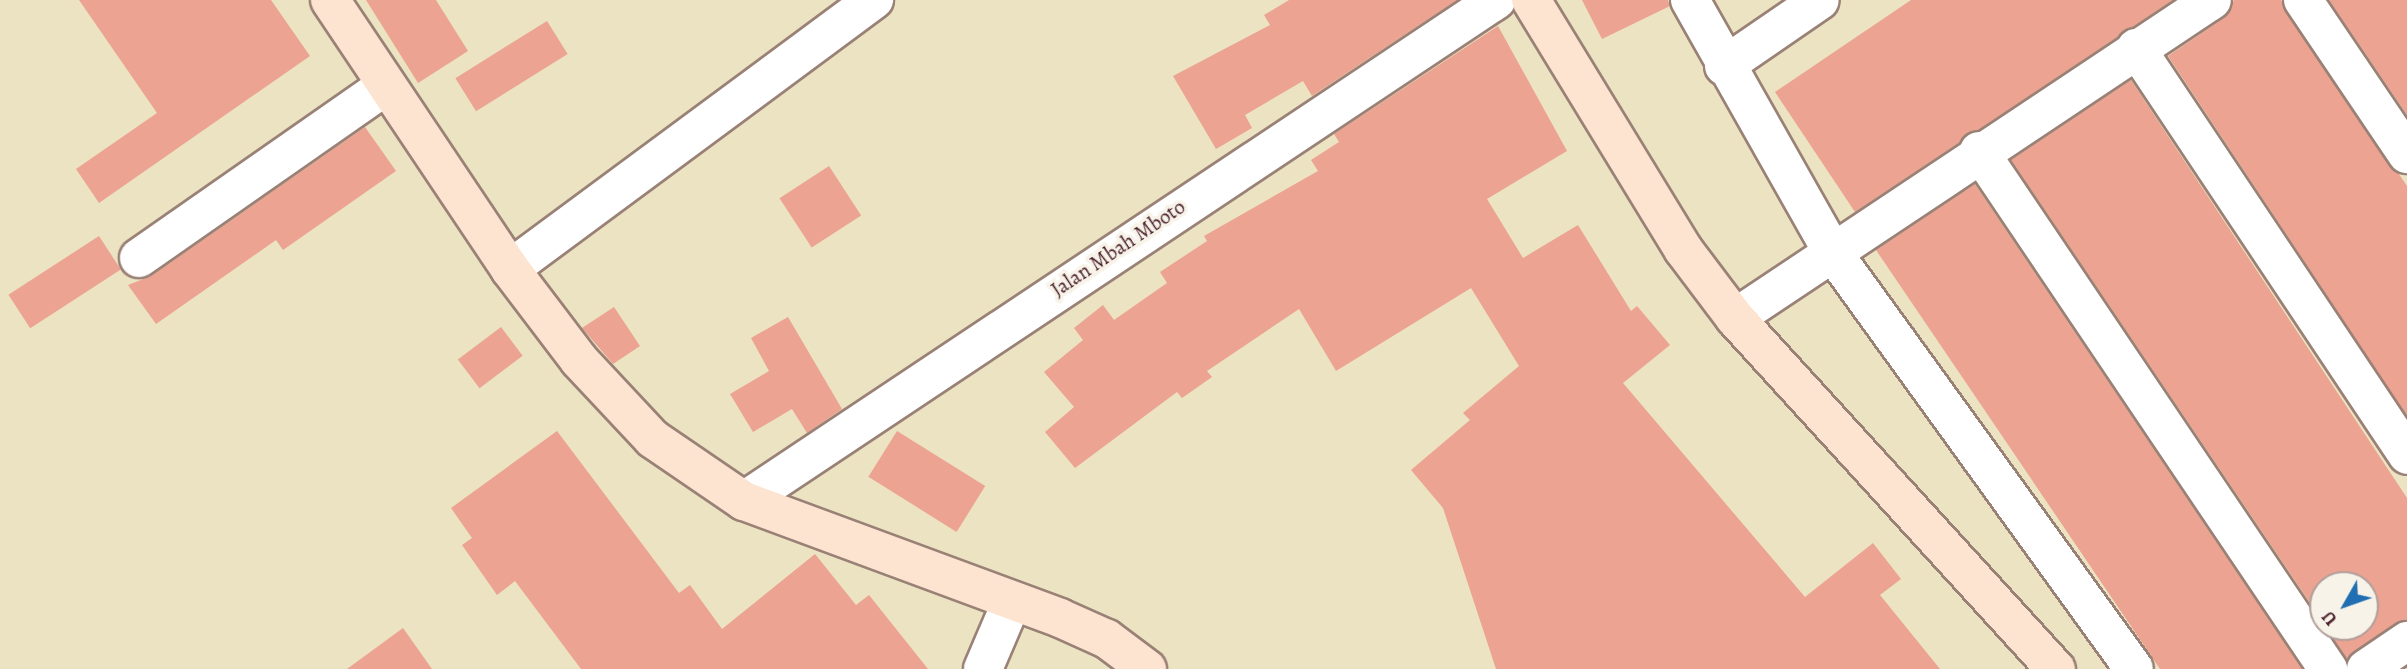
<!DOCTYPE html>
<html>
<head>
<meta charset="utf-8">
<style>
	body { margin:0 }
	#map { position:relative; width:2407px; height:669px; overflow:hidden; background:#ebe3c2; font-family:Alegreya,serif }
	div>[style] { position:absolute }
	.building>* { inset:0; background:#eca391; transform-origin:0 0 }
	.roads { filter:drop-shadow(2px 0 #9a8176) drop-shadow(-2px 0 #9a8176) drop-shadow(0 2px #9a8176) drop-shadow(0 -2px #9a8176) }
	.street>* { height:38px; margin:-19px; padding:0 19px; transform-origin:19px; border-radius:19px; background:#fff }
	.secondary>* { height:38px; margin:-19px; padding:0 19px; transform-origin:19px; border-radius:19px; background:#fde4d0 }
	span { translate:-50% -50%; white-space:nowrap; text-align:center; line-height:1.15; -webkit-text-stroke:7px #f7f3e8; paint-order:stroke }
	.street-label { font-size:21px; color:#4a1f2b }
	.north { position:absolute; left:2309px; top:571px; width:70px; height:70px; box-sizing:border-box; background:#f7f3e8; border:2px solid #b29e9c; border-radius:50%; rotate:230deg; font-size:19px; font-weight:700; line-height:28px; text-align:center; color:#4a1f2b }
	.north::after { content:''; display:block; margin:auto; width:24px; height:32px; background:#1f6fb2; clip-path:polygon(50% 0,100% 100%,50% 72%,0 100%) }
</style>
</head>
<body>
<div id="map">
	<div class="building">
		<div style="clip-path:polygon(79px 0,271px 0,310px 56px,99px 203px,76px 169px,157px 113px)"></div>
		<div style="clip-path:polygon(366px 0,436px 0,468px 51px,418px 83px)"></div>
		<div style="clip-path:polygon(1289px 0,1457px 0,1312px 96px,1303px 81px,1245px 115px,1252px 128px,1216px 149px,1173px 76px,1270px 25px,1264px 15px)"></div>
		<div style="clip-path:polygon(1582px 0,1668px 0,1670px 6px,1602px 39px)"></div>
		<div style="clip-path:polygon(1911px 0,2173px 0,1855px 212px,1775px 92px)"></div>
		<div style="clip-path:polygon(2234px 0,2281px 0,2407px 186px,2407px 416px,2168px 56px,2224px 18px)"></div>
		<div style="clip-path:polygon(2329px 0,2407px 0,2407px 115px)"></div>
		<div style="left:547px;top:21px;width:39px;height:108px;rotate:58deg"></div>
		<div style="clip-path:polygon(1498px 26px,1567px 151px,1487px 199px,1523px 258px,1578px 225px,1631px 311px,1637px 306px,1670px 345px,1623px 383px,1805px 597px,1873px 543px,1901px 579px,1880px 595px,1940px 669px,1496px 669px,1443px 508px,1411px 470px,1470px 420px,1463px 413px,1519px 366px,1471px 288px,1336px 371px,1299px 309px,1207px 371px,1212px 377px,1182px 398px,1177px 392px,1075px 468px,1045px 432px,1074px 407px,1044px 372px,1083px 340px,1074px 328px,1103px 305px,1114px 320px,1167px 283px,1160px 272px,1207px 241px,1204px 236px,1318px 171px,1311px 160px,1339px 142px,1334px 134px)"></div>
		<div style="clip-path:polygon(2131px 80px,2407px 498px,2407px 619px,2347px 659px,2326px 627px,2365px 627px,2365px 585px,2323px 585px,2323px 622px,2011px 160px)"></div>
		<div style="clip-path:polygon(365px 127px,396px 171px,283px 250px,276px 240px,156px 324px,128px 285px,151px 276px)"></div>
		<div style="left:829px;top:166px;width:59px;height:59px;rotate:57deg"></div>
		<div style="clip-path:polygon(1975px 184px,2302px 669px,2160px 669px,1876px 250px)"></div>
		<div style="left:99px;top:236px;width:40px;height:108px;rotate:57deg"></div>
		<div style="clip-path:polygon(614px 307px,640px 346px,613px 364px,582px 328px)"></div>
		<div style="clip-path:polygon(788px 317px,842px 409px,807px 433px,792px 409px,753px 432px,730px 394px,769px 371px,751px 338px)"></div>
		<div style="left:501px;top:327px;width:36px;height:54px;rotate:53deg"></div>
		<div style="clip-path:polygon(557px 431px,679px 593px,690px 585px,722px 629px,815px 554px,856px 605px,869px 595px,928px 669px,581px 669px,515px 581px,497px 595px,462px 545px,472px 538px,451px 508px)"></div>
		<div style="left:897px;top:431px;width:104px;height:54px;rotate:32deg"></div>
		<div style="clip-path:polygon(403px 628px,432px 669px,347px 669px)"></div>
	</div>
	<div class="roads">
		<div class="street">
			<div style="left:1690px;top:0;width:291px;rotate:60.5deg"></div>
			<div style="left:1833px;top:253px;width:513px;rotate:54.11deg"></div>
			<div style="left:2303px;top:0;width:186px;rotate:56deg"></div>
			<div style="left:2136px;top:48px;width:489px;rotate:56.3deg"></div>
			<div style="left:1724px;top:66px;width:116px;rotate:-34.5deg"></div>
			<div style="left:1979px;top:151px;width:625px;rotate:56.03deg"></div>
			<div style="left:139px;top:258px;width:297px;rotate:-34.9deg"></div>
			<div style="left:510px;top:269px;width:453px;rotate:-36.5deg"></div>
			<div style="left:1735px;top:318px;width:573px;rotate:-33.69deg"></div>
			<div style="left:744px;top:501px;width:904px;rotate:-33.67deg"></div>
			<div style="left:983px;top:669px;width:74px;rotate:-66.9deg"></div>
			<div style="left:2366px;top:669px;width:50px;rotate:-34.3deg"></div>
		</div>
		<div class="secondary">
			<div style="left:330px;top:0;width:324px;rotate:56.2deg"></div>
			<div style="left:510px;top:269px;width:114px;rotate:52.8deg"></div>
			<div style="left:579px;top:360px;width:108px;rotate:46.9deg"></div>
			<div style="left:653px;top:439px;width:110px;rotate:34.3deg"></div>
			<div style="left:744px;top:501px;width:337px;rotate:20.3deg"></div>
			<div style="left:1060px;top:618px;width:51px;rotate:24.1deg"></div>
			<div style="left:1107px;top:639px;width:50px;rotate:36.9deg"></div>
			<div style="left:1531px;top:0;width:292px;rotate:58.6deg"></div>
			<div style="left:1683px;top:249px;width:86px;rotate:53deg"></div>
			<div style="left:1735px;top:318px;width:476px;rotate:47.6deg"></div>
		</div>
	</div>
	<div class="street-label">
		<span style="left:1118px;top:248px;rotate:-34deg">Jalan Mbah Mboto</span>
	</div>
	<div class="north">U</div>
</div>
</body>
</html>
